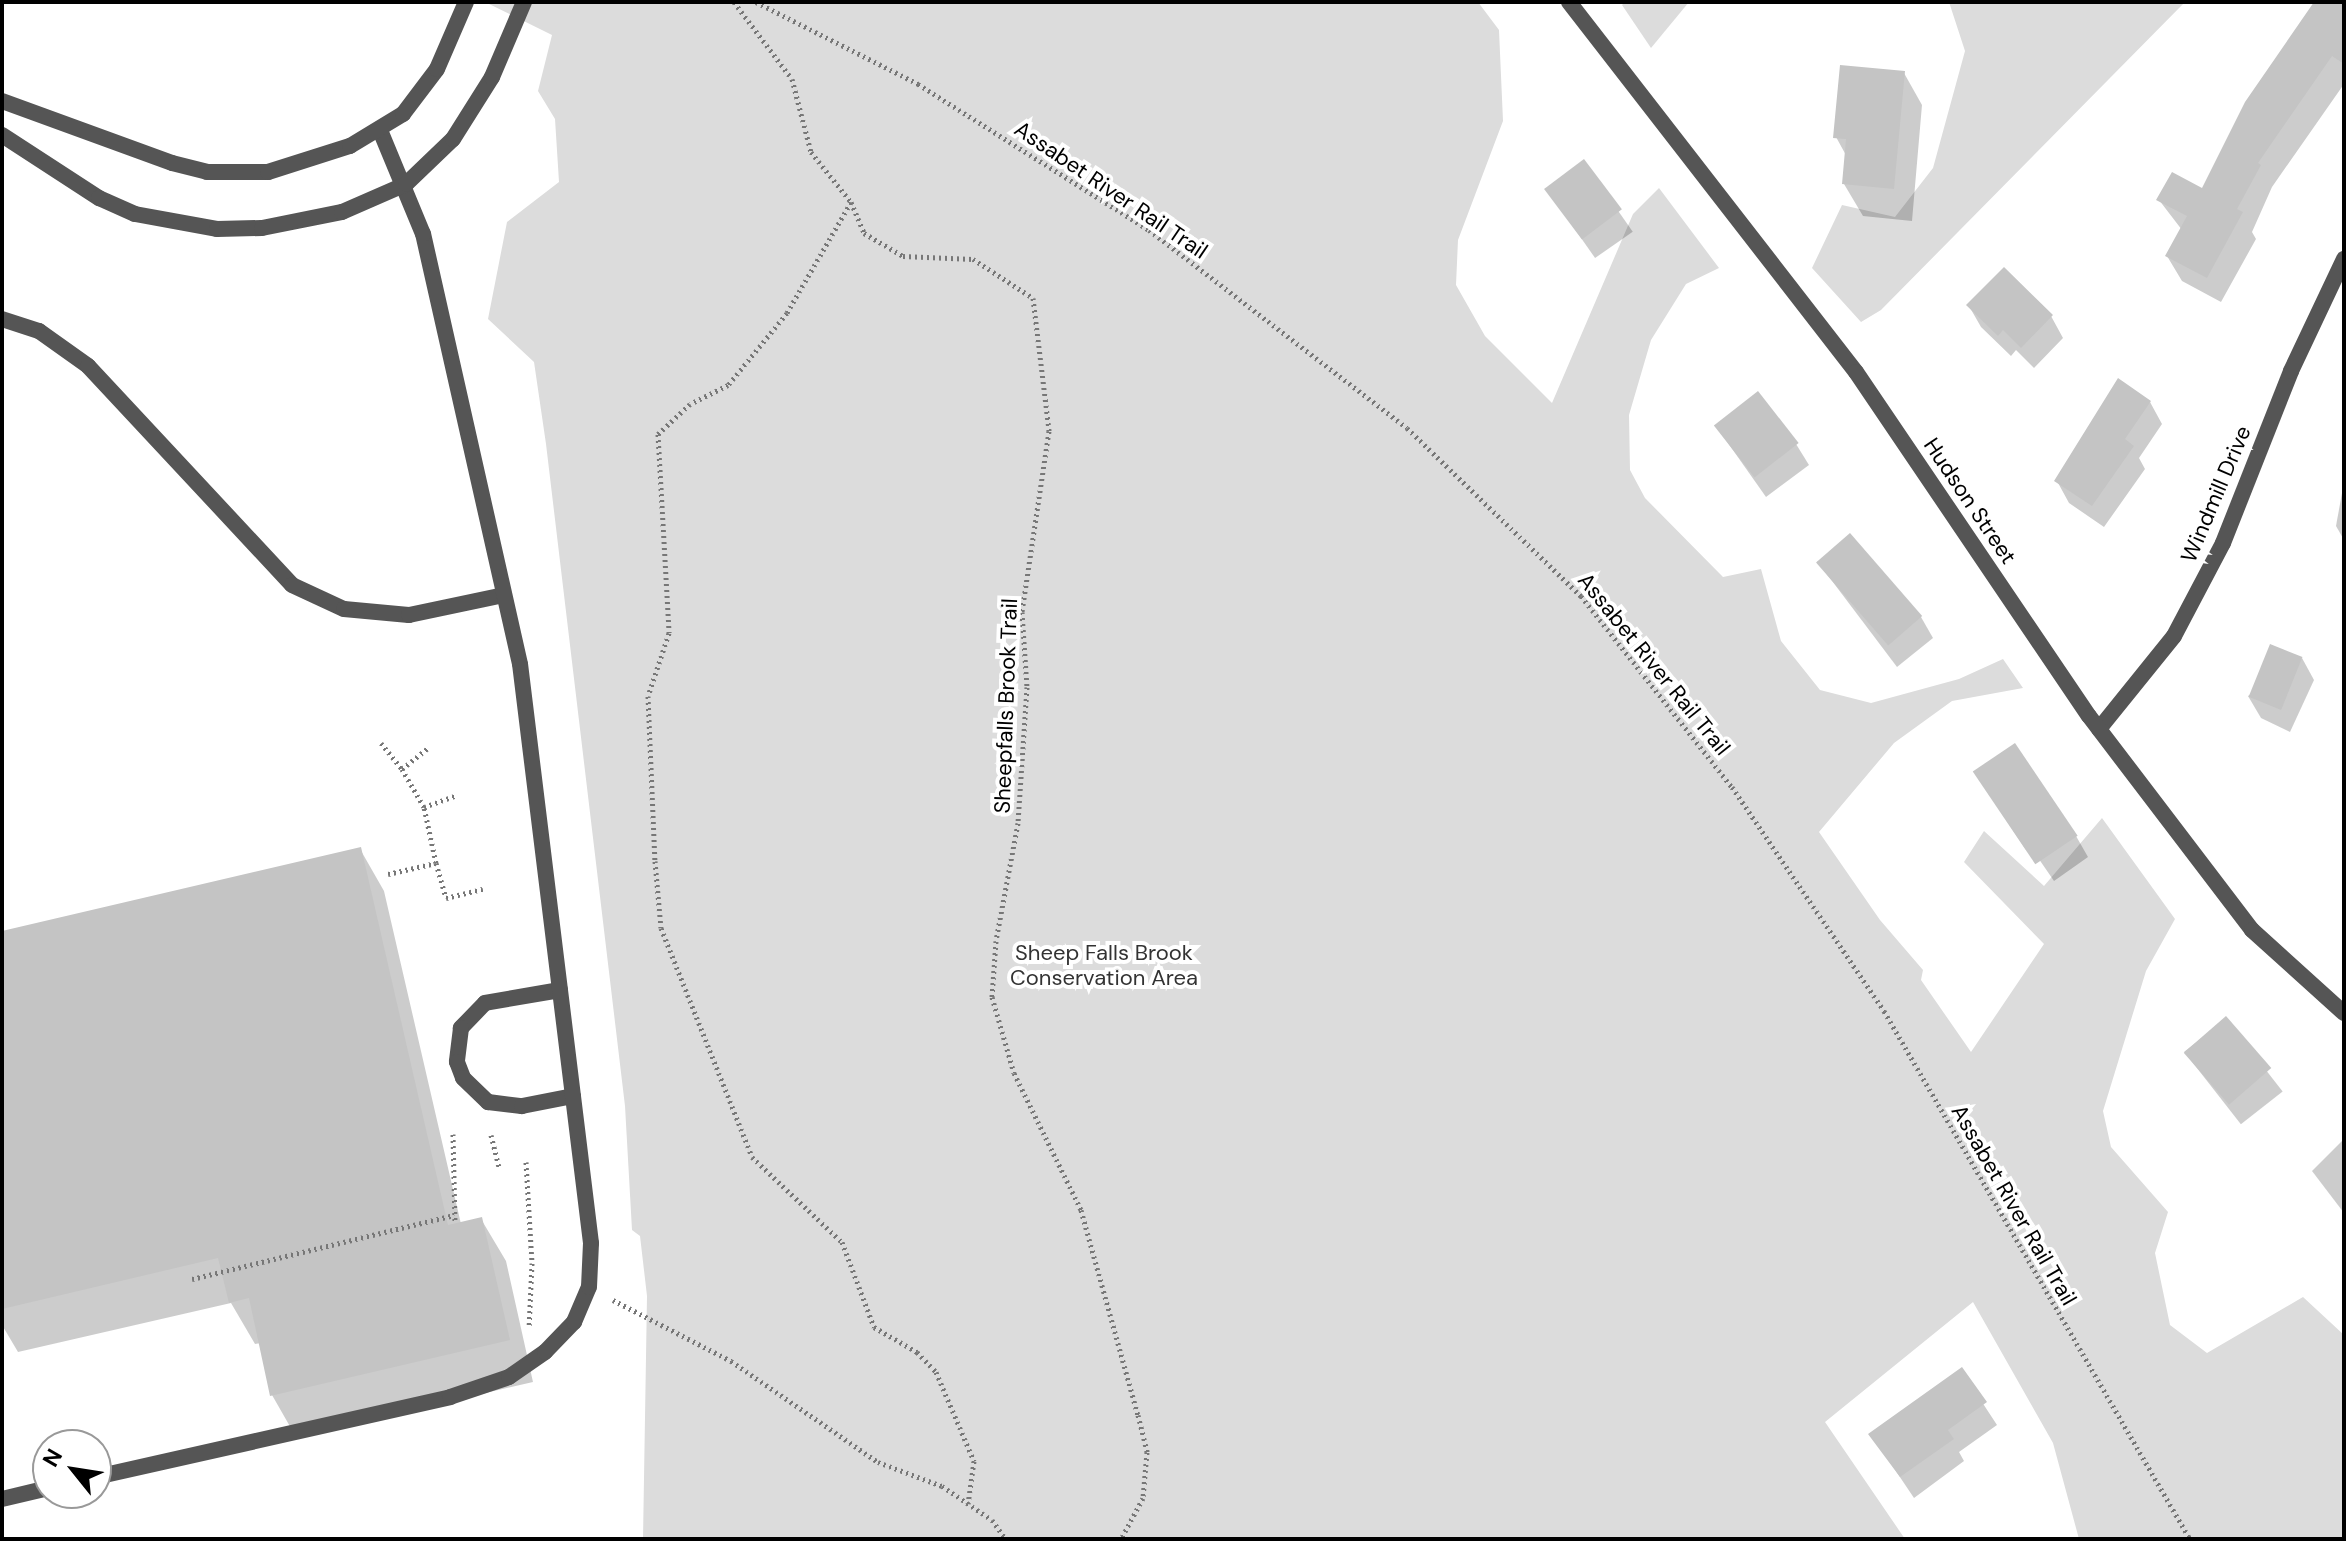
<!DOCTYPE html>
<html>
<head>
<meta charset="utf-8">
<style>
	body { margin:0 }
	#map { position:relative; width:2346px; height:1541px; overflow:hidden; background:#fff; font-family:"DM Sans",sans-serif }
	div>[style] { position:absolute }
	.green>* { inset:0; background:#dcdcdc }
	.shadow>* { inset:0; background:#0003; transform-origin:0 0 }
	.building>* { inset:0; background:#c4c4c4; transform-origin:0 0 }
	.path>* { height:5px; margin-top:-2.5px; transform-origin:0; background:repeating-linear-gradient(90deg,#777 0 2px,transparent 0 6px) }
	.service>* { height:16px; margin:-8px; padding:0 8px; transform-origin:8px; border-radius:8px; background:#555 }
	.minor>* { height:16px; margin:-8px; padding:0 8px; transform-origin:8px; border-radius:8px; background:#555 }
	.tertiary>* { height:16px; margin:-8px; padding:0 8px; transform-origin:8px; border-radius:8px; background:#555 }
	span { translate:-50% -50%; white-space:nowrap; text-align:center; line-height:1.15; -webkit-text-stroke:8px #fff; paint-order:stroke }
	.street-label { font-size:22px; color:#000 }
	.park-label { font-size:22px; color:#333 }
	.frame { position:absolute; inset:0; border:4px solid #000; pointer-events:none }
	.north { position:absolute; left:32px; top:1429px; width:80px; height:80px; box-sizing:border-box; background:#fff; border:2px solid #999; border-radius:50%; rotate:300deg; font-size:22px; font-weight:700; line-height:32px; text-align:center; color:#000 }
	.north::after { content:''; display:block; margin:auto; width:28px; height:36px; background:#000; clip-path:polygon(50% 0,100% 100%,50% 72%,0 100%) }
</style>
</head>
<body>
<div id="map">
	<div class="green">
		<div style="clip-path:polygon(485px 2px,1478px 2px,1499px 30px,1503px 121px,1458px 240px,1456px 285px,1485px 336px,1552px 403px,1633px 214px,1659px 188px,1719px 268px,1686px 284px,1651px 340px,1629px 415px,1630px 470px,1645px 498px,1723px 577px,1761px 569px,1781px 641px,1820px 690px,1871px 703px,1959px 679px,2003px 659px,2023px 688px,1952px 701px,1894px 743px,1819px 832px,1880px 920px,1923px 970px,1921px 980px,1971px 1052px,2044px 944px,1964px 862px,1984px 831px,2044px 886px,2102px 818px,2175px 919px,2146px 971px,2103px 1111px,2111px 1147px,2168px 1212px,2155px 1253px,2170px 1325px,2207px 1353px,2303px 1297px,2344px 1335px,2344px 1539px,2079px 1539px,2053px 1443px,1973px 1302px,1825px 1422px,1905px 1539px,643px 1539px,647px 1296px,640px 1236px,632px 1230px,625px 1106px,546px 444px,534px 362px,488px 319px,507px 222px,559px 182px,555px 119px,538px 91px,552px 35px)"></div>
		<div style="clip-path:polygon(1625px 2px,1689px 2px,1651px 48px,1622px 5px)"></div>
		<div style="clip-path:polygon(1949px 2px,2185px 2px,1881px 310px,1861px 322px,1812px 268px,1842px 205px,1895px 217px,1933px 168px,1965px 51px)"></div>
	</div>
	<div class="shadow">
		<div style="clip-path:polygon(2318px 2px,2344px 2px,2344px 84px,2272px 187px,2252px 232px,2256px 239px,2221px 302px,2182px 281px,2167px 256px,2182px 230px,2159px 200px,2203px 191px)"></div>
		<div style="clip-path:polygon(1904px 73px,1922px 105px,1912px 221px,1863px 216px,1844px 184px,1847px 157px,1836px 137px)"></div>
		<div style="left:1584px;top:162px;width:85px;height:46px;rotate:55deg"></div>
		<div style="clip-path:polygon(1969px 306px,2051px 316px,2063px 338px,2034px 368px,2016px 350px,2011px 356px,1981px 327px)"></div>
		<div style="clip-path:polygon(2150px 402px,2162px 424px,2139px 458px,2145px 469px,2104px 527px,2069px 503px,2057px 481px)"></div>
		<div style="clip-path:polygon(1716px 426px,1796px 444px,1809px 465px,1766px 497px)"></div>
		<div style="clip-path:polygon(2344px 482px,2344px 540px,2336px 526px)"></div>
		<div style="clip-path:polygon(1817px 561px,1921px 617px,1933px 638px,1897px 667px)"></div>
		<div style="clip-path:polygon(2302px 658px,2314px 680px,2290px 732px,2261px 718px,2248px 696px)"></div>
		<div style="clip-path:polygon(1975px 773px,2076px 836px,2088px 857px,2054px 881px,2030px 846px,2026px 850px)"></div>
		<div style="clip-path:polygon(360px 849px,384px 891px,461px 1224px,481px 1219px,506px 1261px,533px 1382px,296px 1437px,272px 1395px,261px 1343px,255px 1344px,231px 1303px,18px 1352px,2px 1325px,2px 933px)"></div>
		<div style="left:2226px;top:1019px;width:92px;height:53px;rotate:52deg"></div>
		<div style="clip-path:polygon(2342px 1141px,2344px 1143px,2344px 1213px,2312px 1171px)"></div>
		<div style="clip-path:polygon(1961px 1370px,1997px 1425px,1959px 1452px,1964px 1461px,1914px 1498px,1871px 1434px)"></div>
	</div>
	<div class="building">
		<div style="clip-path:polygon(2314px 2px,2344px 2px,2344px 64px,2332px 56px,2258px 163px,2261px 165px,2237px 209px,2243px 212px,2207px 278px,2165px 256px,2187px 216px,2156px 200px,2172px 172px,2202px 188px,2245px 102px)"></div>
		<div style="clip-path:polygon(1840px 65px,1905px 71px,1894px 189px,1842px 184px,1846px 139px,1833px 138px)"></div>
		<div style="left:1584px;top:159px;width:63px;height:50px;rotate:53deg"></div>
		<div style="clip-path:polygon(2004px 267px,2053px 315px,2021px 348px,2003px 330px,1998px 336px,1966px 305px)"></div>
		<div style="clip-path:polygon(2118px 378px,2151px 401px,2125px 439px,2134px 446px,2092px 506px,2054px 481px)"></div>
		<div style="left:1758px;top:391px;width:66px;height:56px;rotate:52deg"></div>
		<div style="left:1850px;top:533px;width:110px;height:45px;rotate:49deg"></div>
		<div style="left:2270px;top:644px;width:35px;height:57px;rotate:22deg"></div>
		<div style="left:2015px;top:743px;width:112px;height:51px;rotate:56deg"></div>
		<div style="clip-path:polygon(361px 847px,448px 1225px,482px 1217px,510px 1340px,270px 1396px,249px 1298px,229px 1303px,218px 1258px,2px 1309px,2px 931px)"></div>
		<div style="left:2226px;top:1016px;width:69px;height:56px;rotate:49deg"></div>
		<div style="clip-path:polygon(1962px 1367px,1987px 1402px,1948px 1430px,1954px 1439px,1900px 1477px,1868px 1434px)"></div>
	</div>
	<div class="path">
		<div style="left:734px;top:2px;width:96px;rotate:53deg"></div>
		<div style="left:792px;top:79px;width:75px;rotate:75.4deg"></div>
		<div style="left:811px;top:152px;width:64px;rotate:51.3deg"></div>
		<div style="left:851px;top:202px;width:34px;rotate:67deg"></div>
		<div style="left:864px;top:233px;width:45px;rotate:30.5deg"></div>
		<div style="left:903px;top:256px;width:70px;rotate:2.5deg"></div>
		<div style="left:973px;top:259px;width:72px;rotate:33deg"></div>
		<div style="left:1033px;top:298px;width:134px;rotate:83.1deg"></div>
		<div style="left:1049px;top:431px;width:183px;rotate:98.5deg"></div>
		<div style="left:1022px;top:612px;width:75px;rotate:86.2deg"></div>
		<div style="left:1027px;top:687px;width:136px;rotate:93.8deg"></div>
		<div style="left:1018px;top:823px;width:120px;rotate:100.6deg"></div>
		<div style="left:996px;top:941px;width:56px;rotate:94.1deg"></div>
		<div style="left:992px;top:997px;width:79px;rotate:73.9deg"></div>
		<div style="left:1014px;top:1073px;width:153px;rotate:63.9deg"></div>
		<div style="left:1081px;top:1210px;width:213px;rotate:74.5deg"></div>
		<div style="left:1138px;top:1415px;width:38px;rotate:76deg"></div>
		<div style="left:1147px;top:1452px;width:46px;rotate:95deg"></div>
		<div style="left:1143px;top:1498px;width:47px;rotate:118.2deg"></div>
		<div style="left:756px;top:2px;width:182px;rotate:26.8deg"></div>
		<div style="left:918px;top:84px;width:273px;rotate:32.3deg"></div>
		<div style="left:1149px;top:230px;width:325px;rotate:37.5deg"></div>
		<div style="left:1407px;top:428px;width:242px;rotate:44deg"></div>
		<div style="left:1581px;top:596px;width:243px;rotate:51.7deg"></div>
		<div style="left:1732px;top:787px;width:271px;rotate:55.8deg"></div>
		<div style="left:1884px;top:1011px;width:610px;rotate:59.91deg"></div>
		<div style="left:851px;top:202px;width:128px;rotate:120deg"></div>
		<div style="left:787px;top:313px;width:93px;rotate:129.3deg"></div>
		<div style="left:728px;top:385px;width:42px;rotate:153.4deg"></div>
		<div style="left:690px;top:404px;width:44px;rotate:136.8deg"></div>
		<div style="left:658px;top:434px;width:199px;rotate:86.8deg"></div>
		<div style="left:669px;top:633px;width:66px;rotate:108.4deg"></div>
		<div style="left:648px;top:696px;width:165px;rotate:87.6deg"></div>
		<div style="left:655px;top:861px;width:67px;rotate:84.9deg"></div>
		<div style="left:661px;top:928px;width:246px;rotate:68.3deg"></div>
		<div style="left:752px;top:1157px;width:124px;rotate:43.4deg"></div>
		<div style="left:842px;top:1242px;width:91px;rotate:69.4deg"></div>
		<div style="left:874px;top:1327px;width:50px;rotate:30.2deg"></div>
		<div style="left:917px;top:1352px;width:28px;rotate:46deg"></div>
		<div style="left:936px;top:1372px;width:97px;rotate:66.9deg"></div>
		<div style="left:974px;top:1461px;width:43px;rotate:97.9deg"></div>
		<div style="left:381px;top:743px;width:33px;rotate:51deg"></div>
		<div style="left:424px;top:807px;width:44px;rotate:-120.1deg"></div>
		<div style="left:402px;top:769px;width:35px;rotate:-39deg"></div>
		<div style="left:436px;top:863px;width:36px;rotate:74deg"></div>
		<div style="left:446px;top:898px;width:38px;rotate:-14deg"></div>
		<div style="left:388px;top:874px;width:49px;rotate:-12.9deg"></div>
		<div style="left:436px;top:863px;width:57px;rotate:-102.1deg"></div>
		<div style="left:424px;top:807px;width:35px;rotate:-20deg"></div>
		<div style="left:453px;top:1134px;width:87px;rotate:88.7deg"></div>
		<div style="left:491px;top:1135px;width:34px;rotate:76deg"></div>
		<div style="left:526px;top:1162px;width:101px;rotate:86.6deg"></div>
		<div style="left:532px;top:1263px;width:65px;rotate:92.6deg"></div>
		<div style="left:192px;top:1279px;width:270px;rotate:-13.7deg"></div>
		<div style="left:613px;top:1300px;width:133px;rotate:27.3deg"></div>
		<div style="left:731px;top:1361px;width:178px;rotate:34.5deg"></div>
		<div style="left:878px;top:1462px;width:68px;rotate:20.6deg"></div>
		<div style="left:942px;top:1486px;width:60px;rotate:34.2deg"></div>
		<div style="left:992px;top:1520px;width:24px;rotate:54deg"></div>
	</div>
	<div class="service">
		<div style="left:2px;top:319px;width:39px;rotate:18deg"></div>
		<div style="left:39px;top:331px;width:60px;rotate:35.5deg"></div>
		<div style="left:88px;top:366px;width:299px;rotate:47deg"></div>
		<div style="left:292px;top:585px;width:57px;rotate:24.8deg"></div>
		<div style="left:344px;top:609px;width:65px;rotate:5.3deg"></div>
		<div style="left:409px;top:615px;width:97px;rotate:-11.9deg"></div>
		<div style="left:560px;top:990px;width:76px;rotate:170.2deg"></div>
		<div style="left:485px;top:1003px;width:35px;rotate:134deg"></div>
		<div style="left:461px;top:1028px;width:34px;rotate:97deg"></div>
		<div style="left:457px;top:1062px;width:17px;rotate:69deg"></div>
		<div style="left:463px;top:1078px;width:35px;rotate:44deg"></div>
		<div style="left:488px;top:1102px;width:34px;rotate:7deg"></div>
		<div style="left:522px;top:1106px;width:52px;rotate:-11.1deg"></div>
		<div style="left:96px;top:1477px;width:363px;rotate:-12.7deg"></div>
		<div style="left:450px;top:1397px;width:62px;rotate:-18.7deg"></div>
		<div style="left:509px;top:1377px;width:44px;rotate:-34.8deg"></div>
		<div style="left:545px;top:1352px;width:42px;rotate:-46deg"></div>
		<div style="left:574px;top:1322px;width:38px;rotate:-67deg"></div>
		<div style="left:589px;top:1287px;width:44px;rotate:-87.4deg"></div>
		<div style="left:591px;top:1243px;width:583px;rotate:-96.99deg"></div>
		<div style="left:520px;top:664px;width:441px;rotate:-102.7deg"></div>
		<div style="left:423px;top:234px;width:113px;rotate:-112.5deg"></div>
		<div style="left:2px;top:1499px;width:47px;rotate:-13.4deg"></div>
	</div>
	<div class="minor">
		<div style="left:2px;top:101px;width:181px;rotate:20deg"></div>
		<div style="left:172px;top:163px;width:36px;rotate:14deg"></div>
		<div style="left:207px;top:172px;width:61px"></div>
		<div style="left:268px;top:172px;width:86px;rotate:-17.6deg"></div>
		<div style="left:350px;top:146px;width:62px;rotate:-31.1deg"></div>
		<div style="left:403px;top:114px;width:56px;rotate:-52.9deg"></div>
		<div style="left:437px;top:69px;width:73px;rotate:-66.6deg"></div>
		<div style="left:2px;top:135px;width:116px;rotate:33deg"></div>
		<div style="left:99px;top:198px;width:39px;rotate:24deg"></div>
		<div style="left:135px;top:214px;width:83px;rotate:10.4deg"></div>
		<div style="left:217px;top:229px;width:45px;rotate:-1.3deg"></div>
		<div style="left:262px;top:228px;width:82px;rotate:-11.3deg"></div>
		<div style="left:342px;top:212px;width:70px;rotate:-23.6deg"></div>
		<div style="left:406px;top:184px;width:65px;rotate:-43.8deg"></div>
		<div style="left:453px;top:139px;width:73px;rotate:-57.8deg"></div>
		<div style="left:492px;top:77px;width:82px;rotate:-66.9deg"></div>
		<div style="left:2099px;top:729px;width:119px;rotate:-51.1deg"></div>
		<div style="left:2174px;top:636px;width:105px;rotate:-62.2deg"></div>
		<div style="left:2223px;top:543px;width:185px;rotate:-68.4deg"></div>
		<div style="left:2291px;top:371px;width:124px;rotate:-64.7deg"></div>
	</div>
	<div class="tertiary">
		<div style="left:1569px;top:2px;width:468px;rotate:52.2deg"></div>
		<div style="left:1856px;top:372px;width:415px;rotate:55.9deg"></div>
		<div style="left:2089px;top:716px;width:269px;rotate:52.7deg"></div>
		<div style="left:2252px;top:930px;width:124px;rotate:42.1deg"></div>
	</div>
	<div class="street-label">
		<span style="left:1111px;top:190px;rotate:34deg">Assabet River Rail Trail</span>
		<span style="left:2216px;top:494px;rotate:-67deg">Windmill Drive</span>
		<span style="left:1970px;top:501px;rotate:56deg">Hudson Street</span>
		<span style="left:1654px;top:664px;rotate:51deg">Assabet River Rail Trail</span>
		<span style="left:1006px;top:706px;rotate:-88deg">Sheepfalls Brook Trail</span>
		<span style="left:2014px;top:1205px;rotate:60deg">Assabet River Rail Trail</span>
	</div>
	<div class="park-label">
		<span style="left:1104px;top:965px">Sheep Falls Brook<br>Conservation Area</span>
	</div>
	<div class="frame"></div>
	<div class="north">N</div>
</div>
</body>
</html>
